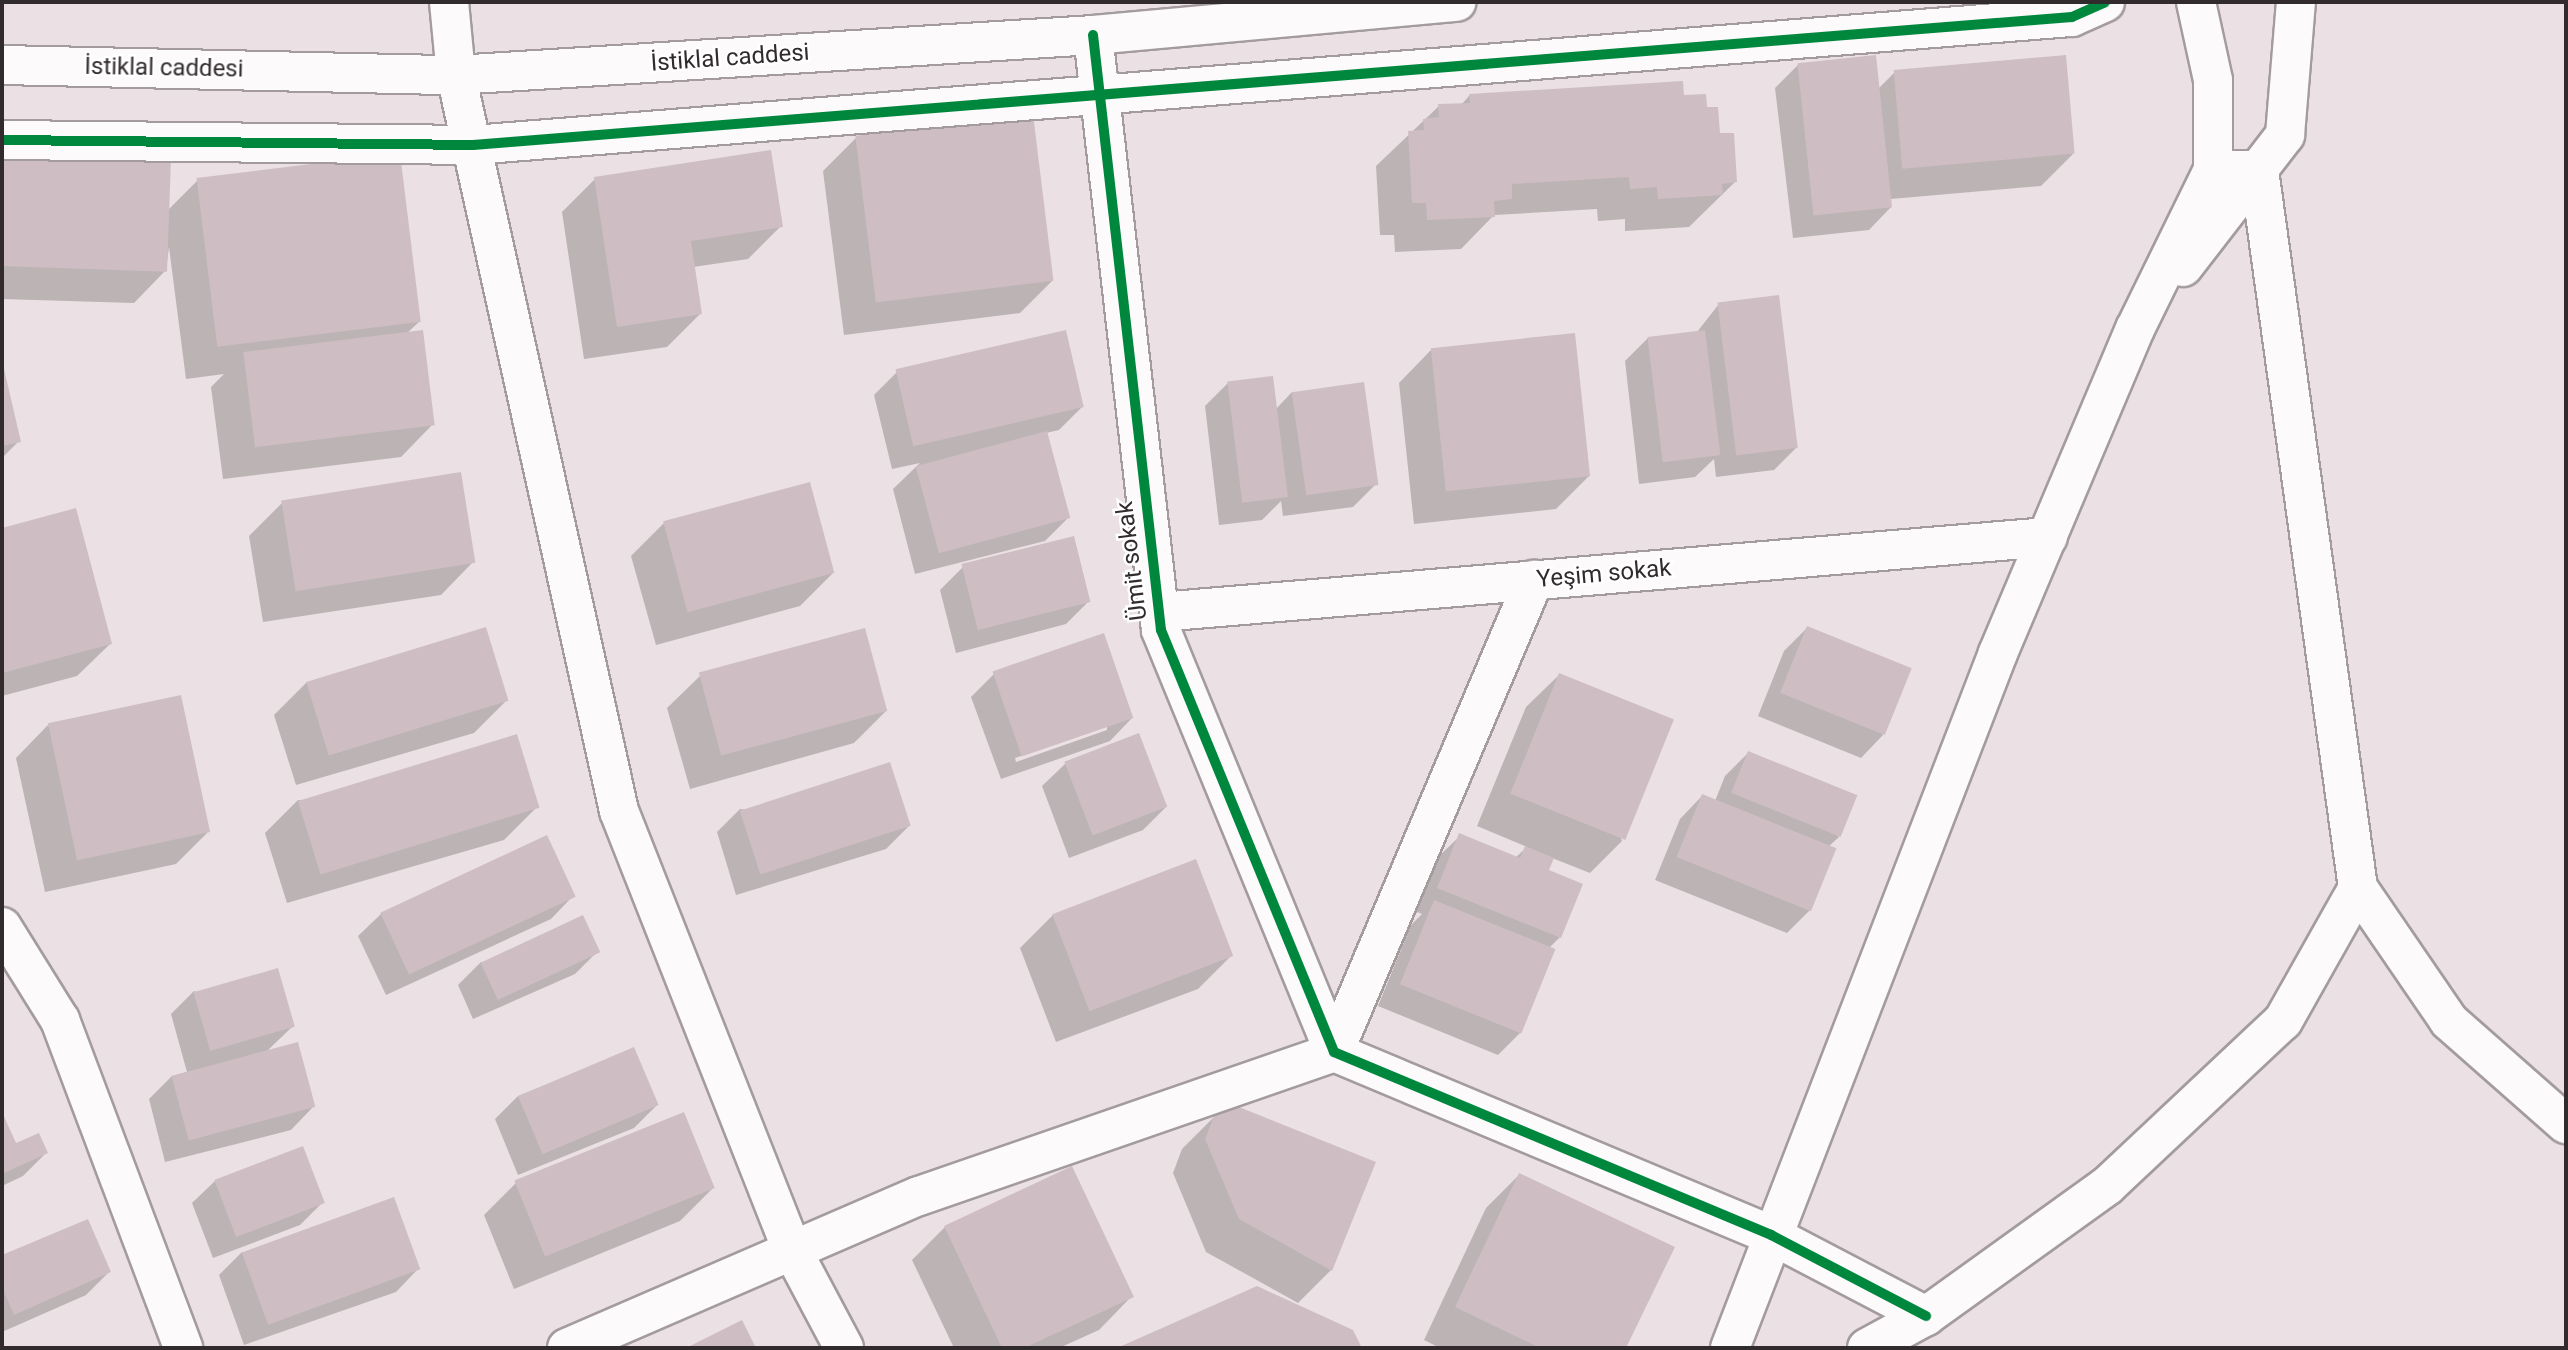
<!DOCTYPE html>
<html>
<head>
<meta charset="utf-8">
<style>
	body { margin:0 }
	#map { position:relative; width:2568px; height:1350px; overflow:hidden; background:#ebe0e3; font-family:Roboto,sans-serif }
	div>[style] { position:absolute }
	.shadow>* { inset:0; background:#0003 }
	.building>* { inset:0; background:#cebec3; transform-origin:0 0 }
	.roads { filter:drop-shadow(2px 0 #a39b9d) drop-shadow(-2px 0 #a39b9d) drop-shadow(0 2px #a39b9d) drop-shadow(0 -2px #a39b9d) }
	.minor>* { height:38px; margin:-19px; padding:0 19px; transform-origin:19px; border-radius:19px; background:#fcfafb }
	.cycleway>* { height:10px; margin:-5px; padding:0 5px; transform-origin:5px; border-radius:5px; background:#00873e }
	span { translate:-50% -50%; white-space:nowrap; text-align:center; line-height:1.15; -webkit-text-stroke:5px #fff; paint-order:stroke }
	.street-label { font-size:24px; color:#322b2d }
	.frame { position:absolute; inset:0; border:4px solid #322b2d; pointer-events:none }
</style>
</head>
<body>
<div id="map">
	<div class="shadow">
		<div style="clip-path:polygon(1798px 65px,1878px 89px,1895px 72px,2073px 154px,2041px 186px,1891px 199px,1891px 207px,1869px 230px,1793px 238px,1775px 88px)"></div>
		<div style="clip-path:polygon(1470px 95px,1682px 96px,1705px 109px,1735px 182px,1689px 227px,1625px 231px,1625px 219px,1598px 221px,1597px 209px,1494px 215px,1461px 249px,1395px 252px,1394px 235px,1380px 235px,1376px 166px,1439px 106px,1461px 105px)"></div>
		<div style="clip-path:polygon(856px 138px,1053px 280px,1020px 313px,844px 335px,823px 171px)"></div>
		<div style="clip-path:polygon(2px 157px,168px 210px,198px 180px,420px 321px,406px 334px,433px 424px,401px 457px,223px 479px,211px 387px,224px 374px,186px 379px,169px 247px,166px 270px,134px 303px,2px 299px)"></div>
		<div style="clip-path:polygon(595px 179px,781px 226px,748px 259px,693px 267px,700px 314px,667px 347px,584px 359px,562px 212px)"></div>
		<div style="clip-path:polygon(1719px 304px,1797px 447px,1774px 470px,1716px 477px,1714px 459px,1695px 477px,1639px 484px,1625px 361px,1648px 338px,1697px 332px)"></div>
		<div style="clip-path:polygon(1431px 350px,1589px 476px,1556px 509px,1414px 524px,1399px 383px)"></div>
		<div style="clip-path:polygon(2px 363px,19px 441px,2px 458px)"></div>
		<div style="clip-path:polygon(897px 372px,1082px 407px,1059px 430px,1046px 433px,1068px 518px,1045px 541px,915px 574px,893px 489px,920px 463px,892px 469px,874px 395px)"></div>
		<div style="clip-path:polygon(1228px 383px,1275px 410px,1292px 392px,1376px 484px,1353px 507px,1283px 516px,1281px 501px,1262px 520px,1219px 525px,1205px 406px)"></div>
		<div style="clip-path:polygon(282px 503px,473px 562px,441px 595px,263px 622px,249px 536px)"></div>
		<div style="clip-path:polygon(75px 510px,110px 644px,77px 676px,2px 696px,2px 530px)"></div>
		<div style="clip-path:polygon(664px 523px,833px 573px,800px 606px,656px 645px,631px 556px)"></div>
		<div style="clip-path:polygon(963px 567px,1088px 602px,1066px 624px,956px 653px,940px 590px)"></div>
		<div style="clip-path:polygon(1807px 628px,1883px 735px,1861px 758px,1758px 716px,1784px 651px)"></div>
		<div style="clip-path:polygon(evenodd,994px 674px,1132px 718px,1110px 741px,1001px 779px,971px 697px,994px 674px,1107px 726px,1107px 730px,1016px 762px,1015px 758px,1107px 726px)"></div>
		<div style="clip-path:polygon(1559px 675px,1622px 841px,1590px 873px,1552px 858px,1547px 871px,1560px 937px,1549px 948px,1521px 1032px,1498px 1055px,1378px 1006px,1411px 925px,1422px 914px,1415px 911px,1437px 858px,1460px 836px,1515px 858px,1527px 847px,1477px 826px,1526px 707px)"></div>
		<div style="clip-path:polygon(700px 676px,887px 710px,854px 743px,690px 789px,667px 708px)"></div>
		<div style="clip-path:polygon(307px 682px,507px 700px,474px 733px,296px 785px,274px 715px)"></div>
		<div style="clip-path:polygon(48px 725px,209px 831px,176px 864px,45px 892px,16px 758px)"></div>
		<div style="clip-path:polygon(1138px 736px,1166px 807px,1143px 830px,1069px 858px,1042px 786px,1065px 764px)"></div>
		<div style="clip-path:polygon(1748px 753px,1839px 837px,1828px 847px,1810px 910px,1787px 933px,1655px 880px,1680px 819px,1702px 796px,1715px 801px,1725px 776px)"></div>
		<div style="clip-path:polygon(298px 800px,537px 807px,504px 840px,287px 903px,265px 833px)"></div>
		<div style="clip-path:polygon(740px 809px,909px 826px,886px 849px,736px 895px,717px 832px)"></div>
		<div style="clip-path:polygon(546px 837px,573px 896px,551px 919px,386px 995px,358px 936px,381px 914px)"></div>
		<div style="clip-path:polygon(1053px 915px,1231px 956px,1198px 989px,1056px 1042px,1020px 948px)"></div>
		<div style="clip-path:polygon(598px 951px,575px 974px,473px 1019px,458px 985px,481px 962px)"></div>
		<div style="clip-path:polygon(194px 991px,293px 1026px,267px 1051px,313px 1107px,291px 1130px,165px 1162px,149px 1099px,172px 1076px,187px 1072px,171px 1014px)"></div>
		<div style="clip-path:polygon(633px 1050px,657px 1105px,634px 1128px,518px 1175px,495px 1119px,518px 1096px)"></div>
		<div style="clip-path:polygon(1216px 1115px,1331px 1270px,1298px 1303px,1206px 1252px,1173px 1173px,1182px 1149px)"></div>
		<div style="clip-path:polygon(2px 1116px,15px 1146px,46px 1153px,23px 1176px,2px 1186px)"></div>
		<div style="clip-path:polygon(1519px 1175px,1672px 1248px,1624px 1348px,1440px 1348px,1424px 1340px,1486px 1208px)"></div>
		<div style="clip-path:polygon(215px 1181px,323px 1202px,300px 1225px,213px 1258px,192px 1203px)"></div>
		<div style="clip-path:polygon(516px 1183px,713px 1188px,680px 1221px,514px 1289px,484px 1215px)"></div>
		<div style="clip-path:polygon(87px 1221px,109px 1272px,86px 1295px,2px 1332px,2px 1257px)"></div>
		<div style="clip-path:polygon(945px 1227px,1131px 1297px,1099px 1330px,1059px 1348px,954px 1348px,912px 1260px)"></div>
		<div style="clip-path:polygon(242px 1252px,418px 1269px,396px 1292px,244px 1345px,219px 1275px)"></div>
		<div style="clip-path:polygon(1257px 1288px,1352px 1331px,1360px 1348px,1121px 1348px)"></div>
	</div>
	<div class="building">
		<div style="left:1876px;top:55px;width:153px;height:79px;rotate:84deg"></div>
		<div style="left:2066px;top:55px;width:99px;height:173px;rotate:85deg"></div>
		<div style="clip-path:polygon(1683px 81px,1684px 95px,1706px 94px,1707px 107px,1718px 107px,1720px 133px,1734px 133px,1737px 182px,1722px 184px,1723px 195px,1658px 199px,1657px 187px,1630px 189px,1629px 177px,1512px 184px,1512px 199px,1494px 201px,1495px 217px,1427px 220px,1426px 203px,1412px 203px,1408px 131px,1424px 130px,1423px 119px,1439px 117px,1438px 104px,1470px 103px,1469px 94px)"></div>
		<div style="left:1033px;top:114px;width:168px;height:179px;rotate:83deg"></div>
		<div style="clip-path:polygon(771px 150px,783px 227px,691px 241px,702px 314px,617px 327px,594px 177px)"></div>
		<div style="left:400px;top:153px;width:170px;height:205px;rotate:83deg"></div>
		<div style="left:2px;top:155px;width:169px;height:111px;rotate:2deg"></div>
		<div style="left:1779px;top:295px;width:154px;height:62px;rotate:83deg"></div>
		<div style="left:423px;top:330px;width:96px;height:181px;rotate:83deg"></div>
		<div style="left:1066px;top:330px;width:79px;height:175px;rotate:77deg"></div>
		<div style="left:1705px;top:330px;width:126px;height:58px;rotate:83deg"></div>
		<div style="left:1575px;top:333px;width:144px;height:145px;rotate:84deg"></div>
		<div style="clip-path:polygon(2px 360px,21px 442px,2px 446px)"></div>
		<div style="left:1273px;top:376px;width:122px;height:46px;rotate:83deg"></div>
		<div style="left:1364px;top:382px;width:104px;height:73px;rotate:82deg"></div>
		<div style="left:1047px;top:431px;width:90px;height:136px;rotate:75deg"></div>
		<div style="left:461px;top:472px;width:92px;height:182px;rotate:81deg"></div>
		<div style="left:810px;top:482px;width:94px;height:152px;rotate:75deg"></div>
		<div style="clip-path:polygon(76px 508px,112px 644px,2px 673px,2px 528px)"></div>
		<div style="left:1074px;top:536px;width:68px;height:116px;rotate:76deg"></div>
		<div style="left:1807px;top:626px;width:113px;height:72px;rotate:22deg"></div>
		<div style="left:486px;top:627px;width:77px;height:188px;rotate:73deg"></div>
		<div style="left:865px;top:628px;width:86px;height:172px;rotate:75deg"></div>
		<div style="left:1104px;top:633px;width:90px;height:118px;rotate:71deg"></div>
		<div style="left:1559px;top:673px;width:124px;height:130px;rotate:22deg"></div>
		<div style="left:181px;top:695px;width:140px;height:136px;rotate:78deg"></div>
		<div style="left:1139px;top:733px;width:79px;height:80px;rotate:69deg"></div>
		<div style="left:517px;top:734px;width:77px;height:229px;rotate:73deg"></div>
		<div style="left:1748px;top:751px;width:118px;height:45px;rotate:22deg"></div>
		<div style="left:890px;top:762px;width:67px;height:158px;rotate:72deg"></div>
		<div style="left:1702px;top:794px;width:145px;height:68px;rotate:22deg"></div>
		<div style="clip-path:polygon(1459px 833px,1520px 858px,1525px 846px,1554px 858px,1549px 870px,1583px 884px,1561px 938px,1437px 888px)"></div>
		<div style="left:547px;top:835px;width:68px;height:184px;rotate:65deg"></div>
		<div style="left:1196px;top:859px;width:104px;height:154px;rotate:69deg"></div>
		<div style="left:1434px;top:900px;width:131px;height:91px;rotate:22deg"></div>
		<div style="left:583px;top:915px;width:41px;height:113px;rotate:65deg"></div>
		<div style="left:278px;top:968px;width:61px;height:88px;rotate:74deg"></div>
		<div style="left:298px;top:1042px;width:67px;height:131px;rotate:75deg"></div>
		<div style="left:634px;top:1047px;width:63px;height:126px;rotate:67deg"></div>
		<div style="clip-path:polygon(1239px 1107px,1376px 1162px,1332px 1271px,1239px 1219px,1205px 1139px,1215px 1114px)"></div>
		<div style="clip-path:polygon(2px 1112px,16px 1143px,39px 1133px,48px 1153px,2px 1174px)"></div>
		<div style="left:684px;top:1112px;width:82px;height:183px;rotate:68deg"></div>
		<div style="left:303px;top:1146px;width:61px;height:95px;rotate:69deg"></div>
		<div style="clip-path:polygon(1072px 1166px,1134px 1297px,1024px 1348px,1002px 1348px,944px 1226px)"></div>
		<div style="clip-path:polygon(1519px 1173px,1675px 1247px,1626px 1348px,1540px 1348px,1455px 1307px)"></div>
		<div style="left:394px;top:1197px;width:77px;height:162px;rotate:70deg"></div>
		<div style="clip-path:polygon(88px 1219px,111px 1272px,14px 1315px,2px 1287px,2px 1255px)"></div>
		<div style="clip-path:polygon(1257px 1286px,1353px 1330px,1362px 1348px,1117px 1348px)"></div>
		<div style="clip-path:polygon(742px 1320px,756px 1348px,686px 1348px)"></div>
	</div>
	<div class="roads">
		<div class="minor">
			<div style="left:449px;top:2px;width:73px;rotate:84.5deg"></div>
			<div style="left:456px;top:75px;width:754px;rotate:77.51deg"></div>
			<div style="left:619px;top:811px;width:472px;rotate:68.5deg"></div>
			<div style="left:792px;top:1250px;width:111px;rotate:62deg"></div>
			<div style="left:1093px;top:35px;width:599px;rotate:83.48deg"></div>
			<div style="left:1161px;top:630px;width:456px;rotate:67.7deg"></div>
			<div style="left:1334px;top:1052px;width:474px;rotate:22.7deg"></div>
			<div style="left:1771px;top:1235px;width:175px;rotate:27.6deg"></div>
			<div style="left:2px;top:65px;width:454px;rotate:1.3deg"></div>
			<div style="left:456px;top:75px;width:638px;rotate:-3.59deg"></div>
			<div style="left:1093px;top:35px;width:365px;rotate:-5.2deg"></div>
			<div style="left:2px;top:140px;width:471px;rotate:0.6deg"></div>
			<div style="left:473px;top:145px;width:1604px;rotate:-4.58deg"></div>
			<div style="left:2072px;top:17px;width:36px;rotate:-24deg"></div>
			<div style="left:2213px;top:170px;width:46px"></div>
			<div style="left:2259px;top:170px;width:725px;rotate:82.15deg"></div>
			<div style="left:2358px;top:888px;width:161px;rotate:55.6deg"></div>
			<div style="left:2449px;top:1021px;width:156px;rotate:41.4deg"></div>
			<div style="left:2183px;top:267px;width:167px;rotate:-52.3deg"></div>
			<div style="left:2285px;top:135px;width:133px;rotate:-85.3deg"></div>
			<div style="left:1160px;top:612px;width:891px;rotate:-4.83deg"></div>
			<div style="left:2px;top:927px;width:110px;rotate:58.1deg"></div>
			<div style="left:60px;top:1020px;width:350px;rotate:69.4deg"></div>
			<div style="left:567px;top:1348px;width:383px;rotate:-23.4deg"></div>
			<div style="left:919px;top:1196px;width:439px;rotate:-19.1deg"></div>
			<div style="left:1334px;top:1052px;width:513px;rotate:-67.04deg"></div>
			<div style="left:1730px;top:1348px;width:745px;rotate:-68.91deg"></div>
			<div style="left:1998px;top:653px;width:352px;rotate:-67.1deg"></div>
			<div style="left:2135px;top:329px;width:177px;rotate:-63.9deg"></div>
			<div style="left:2213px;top:170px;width:90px;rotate:-90deg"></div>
			<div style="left:2213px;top:80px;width:80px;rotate:-102.3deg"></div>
			<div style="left:1867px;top:1348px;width:67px;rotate:-28.5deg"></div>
			<div style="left:1926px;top:1316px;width:223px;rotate:-35.7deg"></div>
			<div style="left:2107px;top:1186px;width:241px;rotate:-43.2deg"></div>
			<div style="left:2283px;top:1021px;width:153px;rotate:-60.6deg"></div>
		</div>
	</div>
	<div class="cycleway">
		<div style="left:1093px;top:35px;width:599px;rotate:83.48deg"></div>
		<div style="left:1161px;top:630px;width:456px;rotate:67.7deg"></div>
		<div style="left:1334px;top:1052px;width:474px;rotate:22.7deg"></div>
		<div style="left:1771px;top:1235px;width:175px;rotate:27.6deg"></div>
		<div style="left:2px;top:140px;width:471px;rotate:0.6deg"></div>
		<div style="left:473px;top:145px;width:1604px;rotate:-4.58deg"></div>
		<div style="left:2072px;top:17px;width:36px;rotate:-24deg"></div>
	</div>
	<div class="street-label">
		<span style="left:730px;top:58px;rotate:-4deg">İstiklal caddesi</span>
		<span style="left:164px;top:68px;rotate:1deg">İstiklal caddesi</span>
		<span style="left:1132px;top:561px;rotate:-97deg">Ümit sokak</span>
		<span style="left:1604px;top:574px;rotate:-5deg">Yeşim sokak</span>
	</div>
	<div class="frame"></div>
</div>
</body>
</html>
